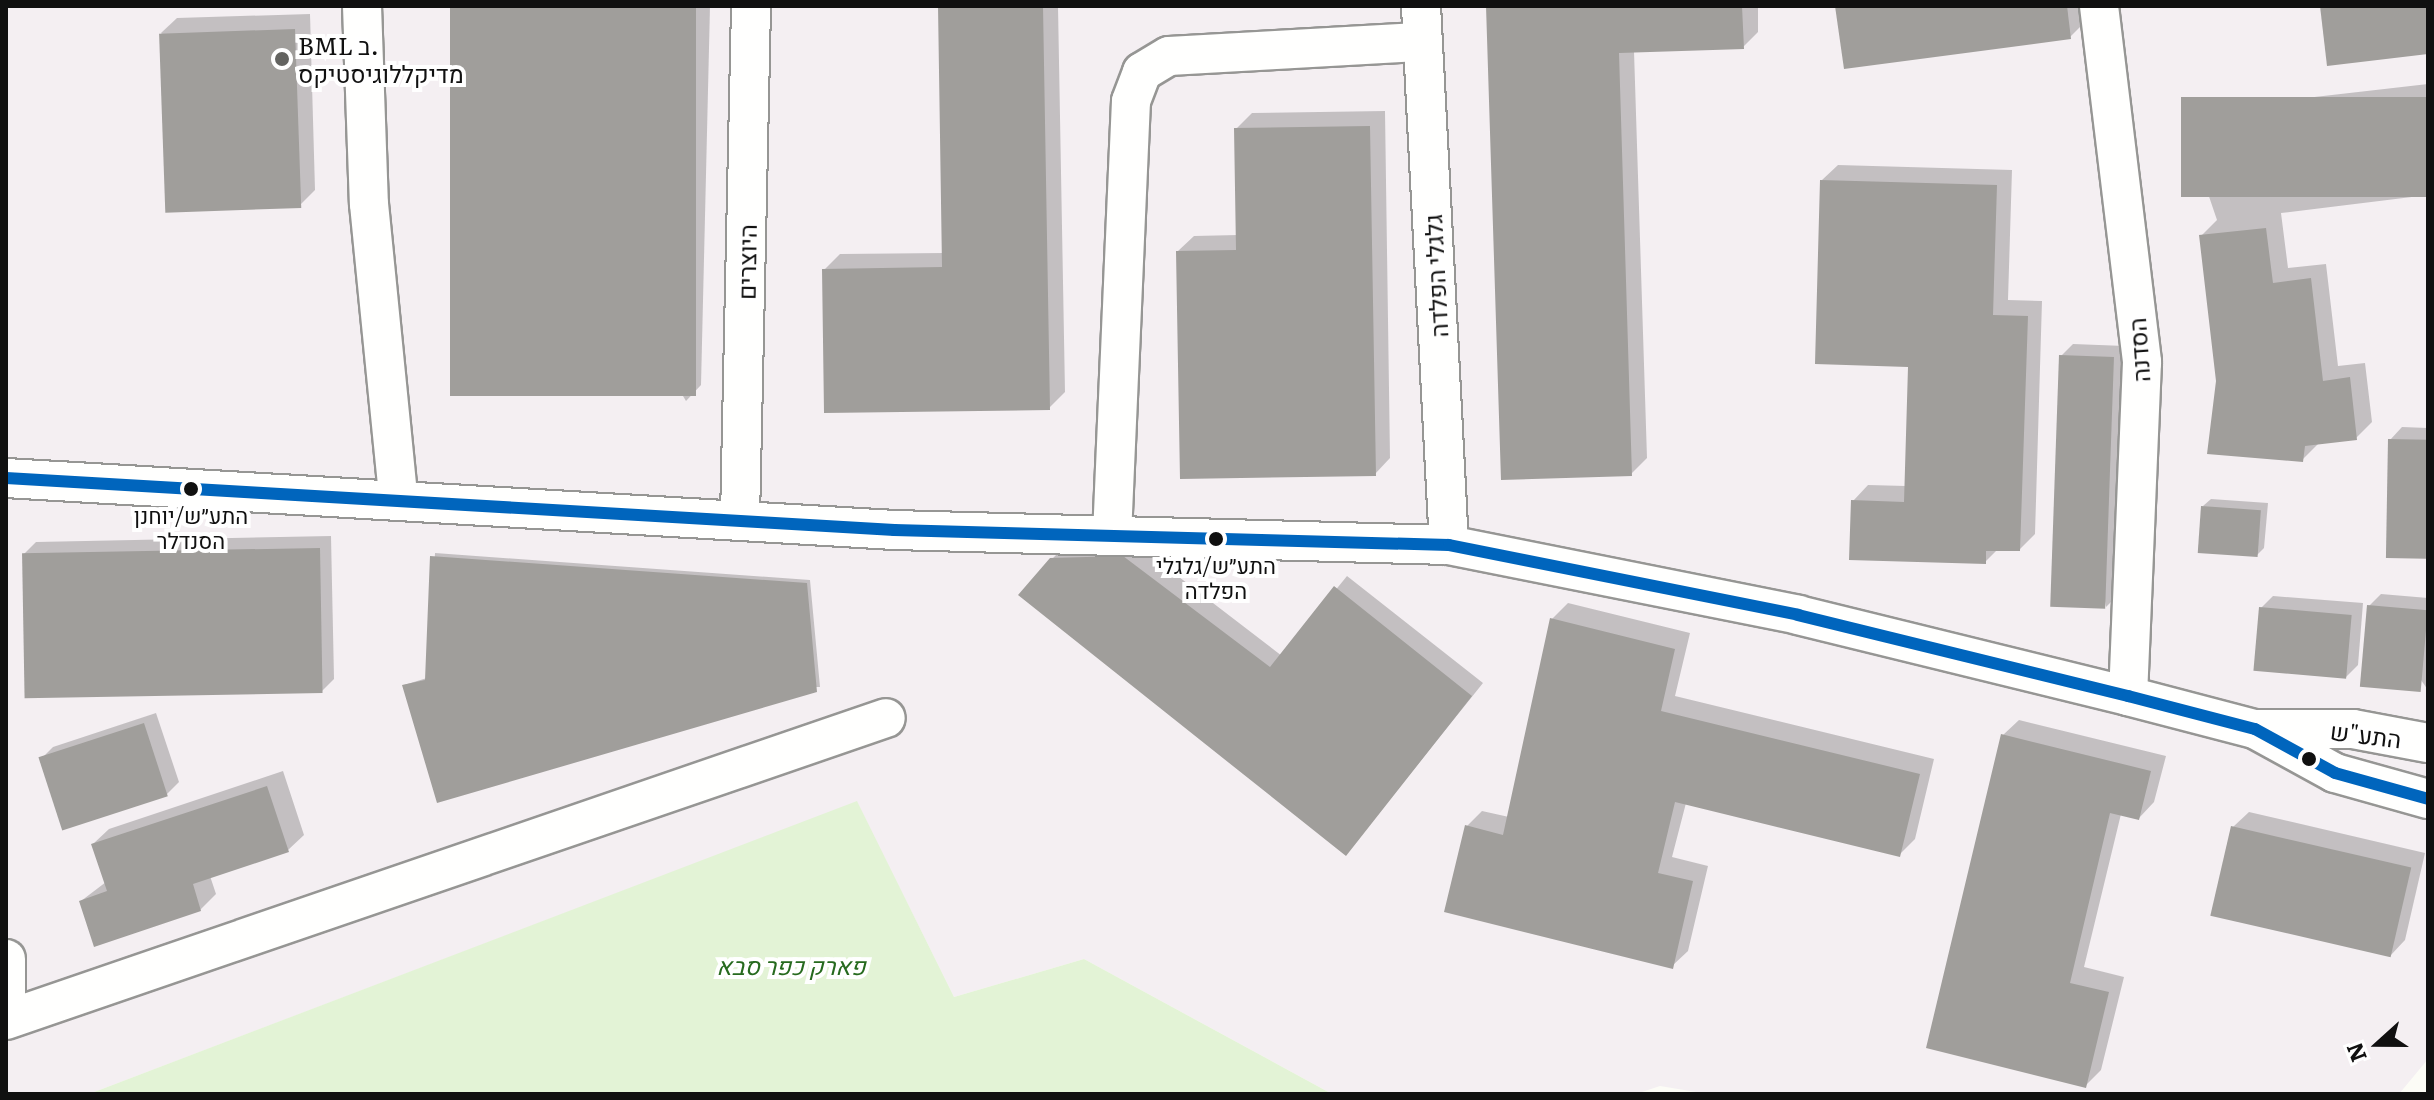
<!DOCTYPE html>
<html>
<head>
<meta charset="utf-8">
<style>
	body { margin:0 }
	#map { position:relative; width:2434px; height:1100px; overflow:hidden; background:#fcfcf6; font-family:Literata,Heebo,serif }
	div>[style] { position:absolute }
	.industrial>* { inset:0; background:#f4eff2 }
	.green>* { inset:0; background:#e3f3d6 }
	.shadow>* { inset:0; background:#0003 }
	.building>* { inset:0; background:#a09e9b; transform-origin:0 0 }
	.roads { filter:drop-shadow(2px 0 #969694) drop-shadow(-2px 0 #969694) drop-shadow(0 2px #969694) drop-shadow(0 -2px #969694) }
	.minor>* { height:38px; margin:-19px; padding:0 19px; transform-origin:19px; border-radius:19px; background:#fffffe }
	.bus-1>* { height:12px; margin:-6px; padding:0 6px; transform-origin:6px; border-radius:6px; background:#0065bd }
	.dots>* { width:22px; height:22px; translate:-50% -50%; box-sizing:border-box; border:4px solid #fff; border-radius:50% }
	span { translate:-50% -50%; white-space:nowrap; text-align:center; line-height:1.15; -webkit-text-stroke:8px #fff; paint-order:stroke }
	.bus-label { font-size:22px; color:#101010 }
	.poi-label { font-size:24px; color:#101010 }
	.left { translate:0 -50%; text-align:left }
	.street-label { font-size:24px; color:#101010 }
	.park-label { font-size:24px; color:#266a1e; font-style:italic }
	.frame { position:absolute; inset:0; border:8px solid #101010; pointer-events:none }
	.north { position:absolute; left:2338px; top:1004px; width:80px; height:80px; -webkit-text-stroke:6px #fff; paint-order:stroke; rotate:249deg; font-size:22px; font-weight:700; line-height:32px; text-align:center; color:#101010 }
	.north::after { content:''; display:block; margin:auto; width:28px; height:36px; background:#101010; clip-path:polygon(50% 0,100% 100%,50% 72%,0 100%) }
</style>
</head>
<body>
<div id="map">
	<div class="industrial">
		<div style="clip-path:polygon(6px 6px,2428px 6px,2428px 1059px,2399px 1094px,1708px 1094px,1660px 1086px,1636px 1094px,1332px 1094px,1084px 959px,954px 997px,857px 802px,89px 1094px,6px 1094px)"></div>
	</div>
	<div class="green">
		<div style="clip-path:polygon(857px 801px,954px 997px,1084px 959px,1332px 1094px,89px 1094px)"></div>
	</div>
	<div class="shadow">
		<div style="clip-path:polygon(452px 6px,710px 6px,701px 385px,686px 401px)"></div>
		<div style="clip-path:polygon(940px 6px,1058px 6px,1065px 392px,1049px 408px,824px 270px,840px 254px,944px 253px)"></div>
		<div style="clip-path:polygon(1488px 6px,1758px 6px,1758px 32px,1743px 47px,1634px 51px,1647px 458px,1631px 474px)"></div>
		<div style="clip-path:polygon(1837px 6px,2084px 6px,2086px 21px,2070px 37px)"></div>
		<div style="clip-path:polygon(310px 14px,315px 190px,299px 206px,161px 33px,177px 18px)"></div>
		<div style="clip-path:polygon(2428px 84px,2428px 195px,2281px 213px,2288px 268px,2326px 264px,2338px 366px,2365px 363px,2372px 422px,2356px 438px,2318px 444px,2302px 460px,2218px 381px,2201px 236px,2217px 220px,2185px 126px,2201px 110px)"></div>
		<div style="clip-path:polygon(1385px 111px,1390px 458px,1375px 474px,1178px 251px,1194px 236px,1238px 235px,1236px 129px,1252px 113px)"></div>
		<div style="clip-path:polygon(1838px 165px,2012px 170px,2008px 300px,2042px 301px,2035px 534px,2020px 549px,1998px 549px,1985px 562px,1853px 501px,1868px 485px,1906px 486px,1910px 365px,1822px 180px)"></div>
		<div style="clip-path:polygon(2073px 344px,2125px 346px,2118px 595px,2106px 607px,2061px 356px)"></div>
		<div style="clip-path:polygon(2402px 427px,2428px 428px,2428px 557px,2390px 440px)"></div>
		<div style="clip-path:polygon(2211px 499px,2268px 503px,2264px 548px,2256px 556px,2203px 506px)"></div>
		<div style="clip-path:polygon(331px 536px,334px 679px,322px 691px,24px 554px,36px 542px)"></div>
		<div style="clip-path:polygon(1136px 544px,1282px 656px,1347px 576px,1483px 683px,1346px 854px,1051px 560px,1064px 547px)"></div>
		<div style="clip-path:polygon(435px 553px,810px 580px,820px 687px,404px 685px,427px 678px)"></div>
		<div style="clip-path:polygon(2381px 594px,2428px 598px,2428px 690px,2369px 606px)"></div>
		<div style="clip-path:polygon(2273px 596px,2363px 603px,2358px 665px,2346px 677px,2261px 608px)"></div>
		<div style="clip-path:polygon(1568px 603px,1690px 633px,1675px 696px,1934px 759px,1915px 839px,1899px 855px,1686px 803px,1672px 857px,1708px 866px,1688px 951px,1672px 966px,1467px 826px,1482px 811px,1509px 817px,1552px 619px)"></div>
		<div style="clip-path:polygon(156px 713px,179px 782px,167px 794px,41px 759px,53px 747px)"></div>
		<div style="clip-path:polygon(2019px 720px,2166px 756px,2154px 802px,2139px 818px,2121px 814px,2084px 967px,2124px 977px,2101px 1070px,2086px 1085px,2003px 735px)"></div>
		<div style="clip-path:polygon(283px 771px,304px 835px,288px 850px,210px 876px,216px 894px,200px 910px,81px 901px,106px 882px,93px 844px,109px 829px)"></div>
		<div style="clip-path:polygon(2249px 812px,2425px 853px,2405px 940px,2390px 956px,2233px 827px)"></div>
	</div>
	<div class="building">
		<div style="left:450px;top:6px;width:246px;height:390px"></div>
		<div style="clip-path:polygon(938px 6px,1043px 6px,1050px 410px,824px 413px,822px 269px,942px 267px)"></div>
		<div style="clip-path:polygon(1486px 6px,1742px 6px,1744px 49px,1619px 53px,1632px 476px,1501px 480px)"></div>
		<div style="clip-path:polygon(1835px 6px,2067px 6px,2071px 39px,1844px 69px)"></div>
		<div style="clip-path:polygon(2320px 6px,2428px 6px,2428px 54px,2327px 66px)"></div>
		<div style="left:295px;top:29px;width:179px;height:136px;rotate:88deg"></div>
		<div style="left:2428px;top:97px;width:100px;height:247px;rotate:90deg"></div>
		<div style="clip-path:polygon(1370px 126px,1376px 476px,1180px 479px,1176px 251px,1236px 250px,1234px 128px)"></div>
		<div style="clip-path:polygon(1820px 180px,1997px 185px,1993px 315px,2028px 316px,2020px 551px,1986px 551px,1986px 564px,1849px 560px,1851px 500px,1904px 502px,1908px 367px,1815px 364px)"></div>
		<div style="clip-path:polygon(2266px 228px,2273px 283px,2311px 278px,2323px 381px,2350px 377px,2357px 440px,2305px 446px,2303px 462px,2207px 454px,2216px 381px,2199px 235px)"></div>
		<div style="left:2059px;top:355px;width:55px;height:252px;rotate:2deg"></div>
		<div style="left:2388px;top:439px;width:40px;height:119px;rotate:1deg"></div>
		<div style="left:2201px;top:506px;width:60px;height:47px;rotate:4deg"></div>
		<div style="left:320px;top:548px;width:145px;height:298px;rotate:89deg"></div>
		<div style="clip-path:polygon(430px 556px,807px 583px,817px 692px,437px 803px,402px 685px,425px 680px)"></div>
		<div style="clip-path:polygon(1123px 556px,1270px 667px,1334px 586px,1472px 696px,1346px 856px,1018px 595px,1050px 558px)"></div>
		<div style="left:2367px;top:605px;width:61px;height:82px;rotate:5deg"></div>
		<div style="left:2259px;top:607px;width:93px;height:64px;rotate:5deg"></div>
		<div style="clip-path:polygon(1550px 618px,1675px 649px,1661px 711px,1920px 774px,1900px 857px,1675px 802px,1658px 873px,1693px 881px,1673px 969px,1444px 912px,1465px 825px,1503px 835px)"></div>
		<div style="left:144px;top:723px;width:77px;height:111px;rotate:72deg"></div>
		<div style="clip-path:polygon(2001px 734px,2151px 771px,2139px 820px,2110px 813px,2070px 983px,2109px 992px,2086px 1088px,1926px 1048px)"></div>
		<div style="clip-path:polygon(267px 786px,289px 852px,193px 884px,201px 911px,94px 947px,79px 901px,107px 891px,91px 844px)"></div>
		<div style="left:2231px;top:826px;width:185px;height:92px;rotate:13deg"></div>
	</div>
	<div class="roads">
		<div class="minor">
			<div style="left:362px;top:6px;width:198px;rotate:88deg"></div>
			<div style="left:369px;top:204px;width:294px;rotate:84.3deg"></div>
			<div style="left:1421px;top:6px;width:540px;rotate:87.03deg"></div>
			<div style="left:2099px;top:6px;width:359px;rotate:83.1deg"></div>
			<div style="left:2142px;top:362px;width:334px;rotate:92.4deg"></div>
			<div style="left:6px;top:478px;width:890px;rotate:3.35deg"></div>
			<div style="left:894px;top:530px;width:555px;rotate:1.55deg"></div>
			<div style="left:1449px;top:545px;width:356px;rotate:11.3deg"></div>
			<div style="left:1798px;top:615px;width:340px;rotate:13.8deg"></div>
			<div style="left:2128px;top:696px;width:131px;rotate:14.6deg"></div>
			<div style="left:2255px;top:729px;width:91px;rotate:28.8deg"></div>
			<div style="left:2335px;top:773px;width:97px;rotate:15.6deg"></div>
			<div style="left:740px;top:519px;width:513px;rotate:-88.77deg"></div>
			<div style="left:1112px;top:536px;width:435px;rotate:-87.5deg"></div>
			<div style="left:1131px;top:101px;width:31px;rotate:-69deg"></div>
			<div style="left:1142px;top:72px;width:31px;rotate:-31deg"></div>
			<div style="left:1169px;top:56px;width:254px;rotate:-3.2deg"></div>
			<div style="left:2255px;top:729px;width:98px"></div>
			<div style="left:2353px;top:729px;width:76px;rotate:10.6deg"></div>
			<div style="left:6px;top:959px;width:45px;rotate:90deg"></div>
			<div style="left:6px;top:1020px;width:930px;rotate:-18.94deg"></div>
		</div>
	</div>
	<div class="bus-1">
		<div style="left:6px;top:478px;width:890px;rotate:3.35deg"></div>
		<div style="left:894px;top:530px;width:555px;rotate:1.55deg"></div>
		<div style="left:1449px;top:545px;width:356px;rotate:11.3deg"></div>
		<div style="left:1798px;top:615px;width:340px;rotate:13.8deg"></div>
		<div style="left:2128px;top:696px;width:131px;rotate:14.6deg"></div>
		<div style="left:2255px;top:729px;width:91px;rotate:28.8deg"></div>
		<div style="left:2335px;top:773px;width:97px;rotate:15.6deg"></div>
	</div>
	<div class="dots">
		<div style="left:282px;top:59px;background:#636360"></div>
		<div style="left:191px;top:489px;background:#101010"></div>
		<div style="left:1216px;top:539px;background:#101010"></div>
		<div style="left:2309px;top:759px;background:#101010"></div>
	</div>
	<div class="bus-label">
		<span style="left:191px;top:527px">התע״ש/יוחנן<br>הסנדלר</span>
		<span style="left:1216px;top:577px">התע״ש/גלגלי<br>הפלדה</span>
	</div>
	<div class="poi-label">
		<span class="left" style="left:298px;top:59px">BML ב.<br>מדיקללוגיסטיקס</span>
	</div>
	<div class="street-label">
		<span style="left:746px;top:262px;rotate:-89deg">היוצרים</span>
		<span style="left:1435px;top:276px;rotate:-93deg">גלגלי הפלדה</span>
		<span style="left:2138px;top:350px;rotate:-94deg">הסדנה</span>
		<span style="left:2366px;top:734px;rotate:7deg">התע"ש</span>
	</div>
	<div class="park-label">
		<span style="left:791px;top:965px">פארק כפר סבא</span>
	</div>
	<div class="frame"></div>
	<div class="north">N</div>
</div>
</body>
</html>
